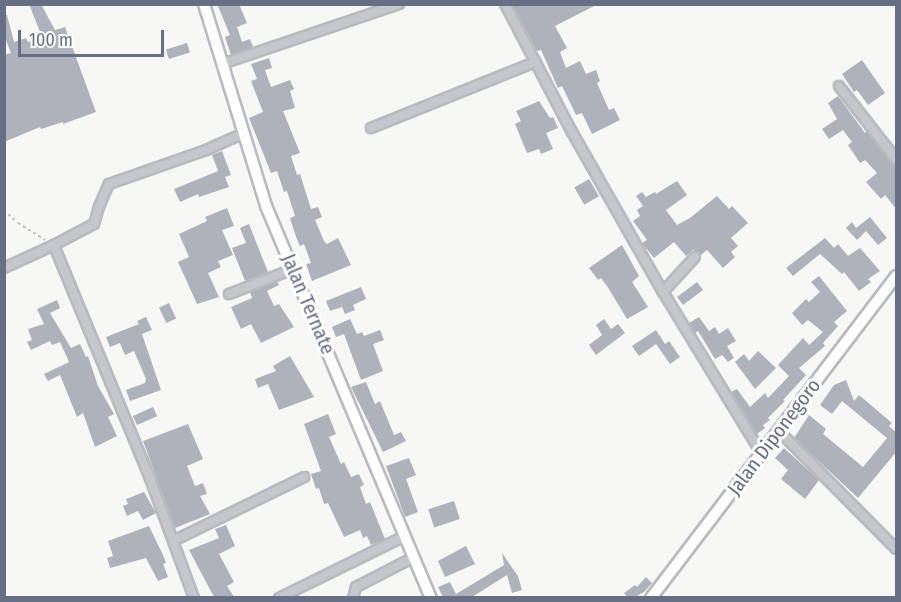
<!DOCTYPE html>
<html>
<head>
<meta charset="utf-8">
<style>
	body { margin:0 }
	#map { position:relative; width:901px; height:602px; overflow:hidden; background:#f7f7f5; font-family:"Fira Sans Condensed",sans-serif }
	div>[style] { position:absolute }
	.building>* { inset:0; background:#aeb2bb; transform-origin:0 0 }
	.path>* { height:1.5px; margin-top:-0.75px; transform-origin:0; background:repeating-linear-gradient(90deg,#bdbec1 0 3px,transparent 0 6px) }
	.roads { filter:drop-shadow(2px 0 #b8bac0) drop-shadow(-2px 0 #b8bac0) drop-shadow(0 2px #b8bac0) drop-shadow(0 -2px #b8bac0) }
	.street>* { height:8px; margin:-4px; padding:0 4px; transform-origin:4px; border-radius:4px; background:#c5c7cc }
	.secondary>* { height:10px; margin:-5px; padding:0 5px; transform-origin:5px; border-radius:5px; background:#fff }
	span { translate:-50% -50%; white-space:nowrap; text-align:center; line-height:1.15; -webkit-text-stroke:6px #fff; paint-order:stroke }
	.street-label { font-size:20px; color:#676f85 }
	.frame { position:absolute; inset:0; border:6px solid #676f85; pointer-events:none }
	.scale { position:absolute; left:18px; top:30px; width:146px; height:27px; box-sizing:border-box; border:3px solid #676f85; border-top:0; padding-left:8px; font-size:18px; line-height:21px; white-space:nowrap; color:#676f85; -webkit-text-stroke:4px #fff; paint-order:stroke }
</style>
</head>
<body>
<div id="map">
	<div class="building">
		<div style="clip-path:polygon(29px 4px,41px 4px,55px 30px,65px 27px,96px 112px,63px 124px,63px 122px,41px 129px,40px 127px,4px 142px,4px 55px,11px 53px,4px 35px,4px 15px,7px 15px,14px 42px,26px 38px,28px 42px,42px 37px)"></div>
		<div style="clip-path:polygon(217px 4px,239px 4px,247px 23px,237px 27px,242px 42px,250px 39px,253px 47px,231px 55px,225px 37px,230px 35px)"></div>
		<div style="clip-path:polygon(512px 4px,598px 4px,555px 26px,567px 48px,560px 52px,566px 68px,580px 61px,586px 74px,596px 70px,600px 81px,597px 83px,609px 110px,614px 108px,620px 120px,592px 134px,582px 113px,576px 115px,562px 86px,558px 88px,541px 50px,537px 51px)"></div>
		<div style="left:187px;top:43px;width:10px;height:22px;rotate:73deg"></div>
		<div style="clip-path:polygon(269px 58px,272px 68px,265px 70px,271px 87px,290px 80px,294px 89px,290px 91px,295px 108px,283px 111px,300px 153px,291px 156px,297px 175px,300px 174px,311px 209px,318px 207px,322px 217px,315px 220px,324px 241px,327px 244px,338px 238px,351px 265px,312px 281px,306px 264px,311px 263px,304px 244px,300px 246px,296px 237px,290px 218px,295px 216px,287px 191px,284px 192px,277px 171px,271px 173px,249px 118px,263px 112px,251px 81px,257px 79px,251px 64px)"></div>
		<div style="clip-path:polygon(862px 60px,885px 93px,868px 105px,857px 90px,854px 92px,842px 74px)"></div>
		<div style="clip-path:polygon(838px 96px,865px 133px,867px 131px,897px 168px,897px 210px,885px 195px,881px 199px,866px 182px,877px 173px,865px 160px,860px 163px,848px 145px,852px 142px,843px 130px,829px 139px,822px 129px,837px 119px,828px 103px)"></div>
		<div style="clip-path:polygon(539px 101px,550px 118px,553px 117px,558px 128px,546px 133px,553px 149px,541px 154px,539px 149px,527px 153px,515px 124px,521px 121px,516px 111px)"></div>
		<div style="clip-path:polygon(222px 151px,231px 175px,225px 177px,229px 187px,199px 197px,198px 194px,180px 202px,174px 189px,218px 171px,212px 155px)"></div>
		<div style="left:589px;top:179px;width:20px;height:17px;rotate:60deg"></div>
		<div style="clip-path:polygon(677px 181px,687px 195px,666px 210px,677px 225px,690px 218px,717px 196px,729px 209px,732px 206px,748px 223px,731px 238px,738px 246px,731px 252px,735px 257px,723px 268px,707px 250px,701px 255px,693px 250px,686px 256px,674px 242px,654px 258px,642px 243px,647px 240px,633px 221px,640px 216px,637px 210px,643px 206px,636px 196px,642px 192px,646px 197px,655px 192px,656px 194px)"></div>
		<div style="clip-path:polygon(227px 208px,234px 226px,222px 230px,233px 255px,218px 261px,221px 267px,208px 273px,219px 297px,197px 304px,178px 262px,189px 257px,179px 234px,207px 221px,205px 217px)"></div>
		<div style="clip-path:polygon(870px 217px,887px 238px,878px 245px,866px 231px,857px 240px,846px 228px,852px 222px,856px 228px)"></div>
		<div style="clip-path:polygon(249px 224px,268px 272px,245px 281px,232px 248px,246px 243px,240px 228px)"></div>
		<div style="clip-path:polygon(825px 238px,834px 248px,838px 244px,848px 256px,860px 248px,880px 271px,868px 279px,871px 282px,859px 291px,844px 272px,842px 274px,820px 254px,793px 276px,786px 268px)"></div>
		<div style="clip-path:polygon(622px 245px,639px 276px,632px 282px,648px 307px,627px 319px,607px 286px,601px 278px,598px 280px,589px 268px)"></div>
		<div style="clip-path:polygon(819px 276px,847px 311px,834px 322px,838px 326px,823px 343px,825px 346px,799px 368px,806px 375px,783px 400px,785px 401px,768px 418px,770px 420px,763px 425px,765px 428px,757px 434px,731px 392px,737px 389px,750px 407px,765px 393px,768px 398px,789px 376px,778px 365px,803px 338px,809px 345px,823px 332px,808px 320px,802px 325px,792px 313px,806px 299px,809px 302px,820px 292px,811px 282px)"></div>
		<div style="clip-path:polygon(277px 282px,279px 285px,267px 291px,274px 306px,279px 304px,294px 327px,261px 343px,251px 324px,241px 329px,231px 307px,252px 298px,250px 292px)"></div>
		<div style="left:697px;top:282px;width:10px;height:25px;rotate:53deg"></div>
		<div style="clip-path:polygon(361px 287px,366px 299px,353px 305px,355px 310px,345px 314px,342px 307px,330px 311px,326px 301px)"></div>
		<div style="clip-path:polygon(57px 300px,60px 308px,50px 313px,71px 348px,80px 344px,86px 357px,88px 356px,98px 386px,114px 414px,108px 417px,117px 436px,95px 447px,83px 413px,77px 417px,60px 375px,48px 381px,44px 374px,69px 362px,60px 342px,52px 345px,50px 341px,31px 350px,27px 342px,32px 340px,28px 329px,44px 324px,37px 309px)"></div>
		<div style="left:169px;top:303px;width:17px;height:11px;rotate:65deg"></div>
		<div style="clip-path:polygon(146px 317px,152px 330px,142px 334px,161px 390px,130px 401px,126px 390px,145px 383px,146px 379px,134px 351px,125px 355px,120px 343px,110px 347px,106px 337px,139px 324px,137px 321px)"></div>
		<div style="clip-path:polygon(699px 317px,709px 331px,715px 327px,719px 334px,728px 328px,736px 341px,727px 346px,734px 358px,728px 362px,722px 355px,715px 359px,698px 331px,695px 333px,689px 323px)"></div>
		<div style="clip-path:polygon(350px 319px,357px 334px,362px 332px,364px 336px,380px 330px,384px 340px,373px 344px,383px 371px,361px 380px,344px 334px,336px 337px,332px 327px)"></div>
		<div style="clip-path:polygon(604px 319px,611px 329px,618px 324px,625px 333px,596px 355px,589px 345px,602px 335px,596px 325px)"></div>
		<div style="clip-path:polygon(656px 330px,665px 344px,669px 341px,680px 357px,670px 364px,656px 344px,639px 356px,632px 346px)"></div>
		<div style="clip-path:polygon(758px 351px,776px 368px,755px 389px,735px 362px,744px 354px,749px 361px)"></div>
		<div style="clip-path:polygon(290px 356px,314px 397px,279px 410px,268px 384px,258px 388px,255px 379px,276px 371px,273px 366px)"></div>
		<div style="clip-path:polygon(846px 380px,854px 401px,859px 395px,892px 423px,889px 426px,897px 433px,897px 451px,858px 498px,794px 438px,809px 415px,826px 429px,823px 434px,863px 467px,887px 438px,842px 401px,832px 414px,820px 405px,834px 385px)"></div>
		<div style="clip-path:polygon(366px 382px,375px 404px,380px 401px,394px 435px,401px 432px,406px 441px,383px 452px,351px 387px)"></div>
		<div style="left:153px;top:407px;width:10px;height:22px;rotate:66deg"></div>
		<div style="clip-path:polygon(328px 414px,336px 434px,329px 437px,341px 464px,344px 462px,351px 477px,359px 474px,364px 485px,360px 487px,366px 504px,370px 502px,385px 539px,371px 545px,367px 536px,363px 538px,360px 530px,344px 537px,328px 503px,324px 504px,319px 488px,316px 489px,311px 474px,321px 471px,304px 424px)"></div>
		<div style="clip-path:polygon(188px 424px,203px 459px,187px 466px,195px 486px,203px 483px,207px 494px,200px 496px,210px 514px,175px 528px,143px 441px)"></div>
		<div style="clip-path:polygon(784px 448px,819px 480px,805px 499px,781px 479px,788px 470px,775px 458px)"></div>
		<div style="clip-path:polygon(409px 458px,416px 475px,406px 479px,418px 512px,405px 517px,386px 466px)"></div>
		<div style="clip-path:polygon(144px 492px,156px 513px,143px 520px,138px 511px,127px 516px,123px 506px,128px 504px,126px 499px)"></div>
		<div style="left:454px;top:501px;width:19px;height:27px;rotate:72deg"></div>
		<div style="clip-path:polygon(226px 525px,235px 546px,219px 554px,234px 582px,227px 586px,234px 597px,214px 597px,189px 550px,219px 538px,215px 529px)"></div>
		<div style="clip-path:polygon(149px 526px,163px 555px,166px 563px,163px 564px,168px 577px,158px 581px,146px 558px,110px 568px,107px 558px,113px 556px,108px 541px)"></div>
		<div style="clip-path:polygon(466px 546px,475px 564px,445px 577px,438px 561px)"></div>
		<div style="clip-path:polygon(502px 553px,518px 576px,522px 590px,512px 593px,507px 575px,472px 597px,443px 597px,438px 587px,450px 582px,456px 594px,504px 565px)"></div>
		<div style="clip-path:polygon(646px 577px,652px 583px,644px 592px,635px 597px,627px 597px,624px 593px,635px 585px,637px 587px)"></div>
	</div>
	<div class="path">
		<div style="left:4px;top:210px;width:19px;rotate:43deg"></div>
		<div style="left:18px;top:223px;width:32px;rotate:32deg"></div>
	</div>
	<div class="roads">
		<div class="street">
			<div style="left:505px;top:4px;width:144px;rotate:62.4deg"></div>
			<div style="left:572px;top:132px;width:184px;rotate:60.4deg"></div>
			<div style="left:663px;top:292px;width:190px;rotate:58.6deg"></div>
			<div style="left:222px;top:64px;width:187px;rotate:-18.7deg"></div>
			<div style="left:839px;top:86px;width:93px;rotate:52deg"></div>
			<div style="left:371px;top:128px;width:177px;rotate:-21.9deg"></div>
			<div style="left:4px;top:268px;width:55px;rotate:-24.7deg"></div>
			<div style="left:663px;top:292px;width:47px;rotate:-47.6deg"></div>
			<div style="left:229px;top:294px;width:69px;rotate:-21.3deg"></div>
			<div style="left:779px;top:431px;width:166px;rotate:45.2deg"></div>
			<div style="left:173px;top:541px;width:146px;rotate:-26deg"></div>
			<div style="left:194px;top:598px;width:130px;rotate:-110.2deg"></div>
			<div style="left:149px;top:476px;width:250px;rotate:-112.4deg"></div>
			<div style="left:54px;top:245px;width:45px;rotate:-27.7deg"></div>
			<div style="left:94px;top:224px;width:18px;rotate:-74deg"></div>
			<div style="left:99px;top:207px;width:25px;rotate:-67deg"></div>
			<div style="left:109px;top:184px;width:103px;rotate:-19.3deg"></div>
			<div style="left:206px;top:150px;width:42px;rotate:-24.1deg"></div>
			<div style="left:279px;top:598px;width:140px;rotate:-26.2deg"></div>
			<div style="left:353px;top:598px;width:11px;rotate:-75deg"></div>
			<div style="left:356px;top:587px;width:65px;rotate:-27.3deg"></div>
		</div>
		<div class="secondary">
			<div style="left:204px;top:4px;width:211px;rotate:72.9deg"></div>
			<div style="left:266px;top:206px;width:425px;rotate:67.2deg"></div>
			<div style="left:651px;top:598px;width:405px;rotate:-52.7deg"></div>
		</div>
	</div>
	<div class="street-label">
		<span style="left:308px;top:304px;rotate:67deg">Jalan Ternate</span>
		<span style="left:774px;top:437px;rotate:-53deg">Jalan Diponegoro</span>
	</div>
	<div class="frame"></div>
	<div class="scale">100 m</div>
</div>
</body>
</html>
